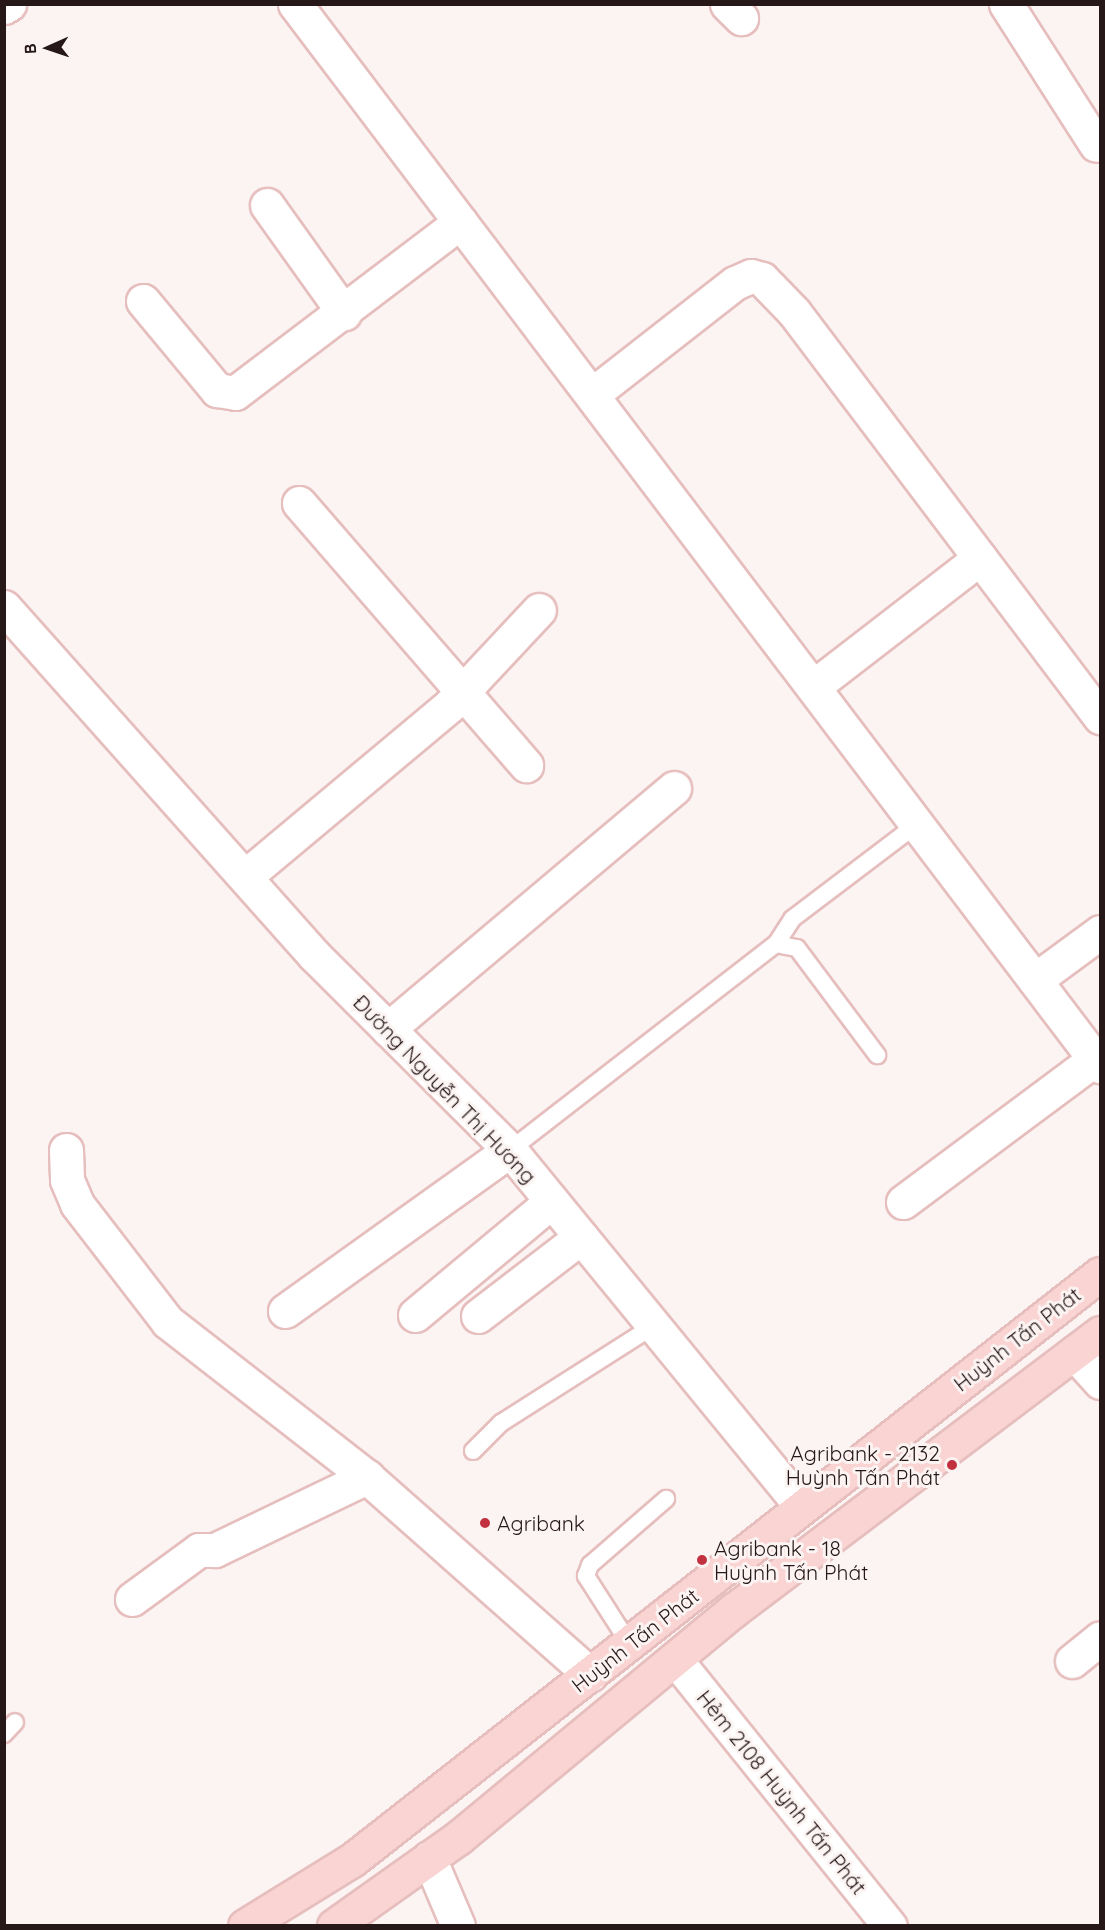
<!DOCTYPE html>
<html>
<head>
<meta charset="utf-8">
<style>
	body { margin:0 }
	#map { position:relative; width:1105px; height:1930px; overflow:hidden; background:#fcf4f3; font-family:Quicksand,sans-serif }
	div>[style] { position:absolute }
	.roads { filter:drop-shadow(2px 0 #e5bebd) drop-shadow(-2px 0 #e5bebd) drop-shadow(0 2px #e5bebd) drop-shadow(0 -2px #e5bebd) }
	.lane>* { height:16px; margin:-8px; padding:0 8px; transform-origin:8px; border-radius:8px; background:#fff }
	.street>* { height:33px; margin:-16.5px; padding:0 16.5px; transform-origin:16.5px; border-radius:16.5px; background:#fff }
	.primary>* { height:33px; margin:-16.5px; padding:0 16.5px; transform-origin:16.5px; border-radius:16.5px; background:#f9d4d3 }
	.dots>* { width:16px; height:16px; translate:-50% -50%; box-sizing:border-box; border:3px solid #fcf4f3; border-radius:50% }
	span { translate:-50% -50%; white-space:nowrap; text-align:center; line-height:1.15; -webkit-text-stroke:6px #fcf4f3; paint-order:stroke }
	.street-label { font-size:21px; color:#261818 }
	.poi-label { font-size:21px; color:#261818 }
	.right { translate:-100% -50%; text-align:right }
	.left { translate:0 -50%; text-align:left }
	.frame { position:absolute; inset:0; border:6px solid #261818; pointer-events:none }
	.north { position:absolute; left:18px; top:18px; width:60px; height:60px; -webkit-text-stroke:4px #fcf4f3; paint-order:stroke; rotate:267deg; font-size:16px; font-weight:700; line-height:24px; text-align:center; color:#261818 }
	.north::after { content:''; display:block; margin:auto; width:21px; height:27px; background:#261818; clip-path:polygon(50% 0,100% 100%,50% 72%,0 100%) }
</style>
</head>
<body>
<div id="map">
	<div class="roads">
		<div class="lane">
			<div style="left:776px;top:944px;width:30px;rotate:-57deg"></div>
			<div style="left:792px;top:919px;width:157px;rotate:-37.2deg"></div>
			<div style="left:510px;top:1150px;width:336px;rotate:-37.8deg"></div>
			<div style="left:776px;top:944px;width:21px;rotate:11deg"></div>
			<div style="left:797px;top:948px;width:134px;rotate:53.2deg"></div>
			<div style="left:473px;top:1451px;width:40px;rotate:-45deg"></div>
			<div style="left:501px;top:1423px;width:183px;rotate:-32.5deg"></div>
			<div style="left:629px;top:1643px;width:80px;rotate:-122.7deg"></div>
			<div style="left:586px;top:1576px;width:12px;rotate:-70deg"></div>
			<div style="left:590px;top:1565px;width:101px;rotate:-41deg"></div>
			<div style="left:4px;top:1734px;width:16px;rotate:-47deg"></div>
		</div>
		<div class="street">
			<div style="left:295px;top:4px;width:1333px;rotate:52.84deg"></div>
			<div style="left:727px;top:4px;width:20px;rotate:45deg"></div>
			<div style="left:1006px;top:4px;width:167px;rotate:57.4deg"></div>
			<div style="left:4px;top:7px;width:6px;rotate:-31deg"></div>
			<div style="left:267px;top:205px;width:133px;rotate:54.5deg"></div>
			<div style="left:143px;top:301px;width:116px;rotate:50.3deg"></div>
			<div style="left:217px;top:390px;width:18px;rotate:9deg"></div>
			<div style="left:235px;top:393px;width:283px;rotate:-37.2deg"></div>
			<div style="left:594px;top:393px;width:179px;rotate:-38deg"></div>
			<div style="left:735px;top:283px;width:17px;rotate:-24deg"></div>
			<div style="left:751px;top:276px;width:11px;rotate:15deg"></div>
			<div style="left:762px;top:279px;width:46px;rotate:45.9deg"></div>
			<div style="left:794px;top:312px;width:508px;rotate:52.93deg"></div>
			<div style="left:299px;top:503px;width:347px;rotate:49.1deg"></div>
			<div style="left:4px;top:607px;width:467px;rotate:48.3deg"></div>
			<div style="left:315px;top:956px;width:275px;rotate:44.9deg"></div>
			<div style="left:510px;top:1150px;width:461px;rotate:50.7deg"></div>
			<div style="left:813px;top:687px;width:211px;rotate:-37.7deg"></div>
			<div style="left:247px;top:875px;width:265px;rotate:-39.9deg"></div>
			<div style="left:450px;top:705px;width:130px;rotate:-46.9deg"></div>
			<div style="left:1035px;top:980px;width:81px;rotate:-36.4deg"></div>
			<div style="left:388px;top:1029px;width:374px;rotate:-40.1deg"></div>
			<div style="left:66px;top:1150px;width:30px;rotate:88deg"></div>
			<div style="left:67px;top:1180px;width:26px;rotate:67deg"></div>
			<div style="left:77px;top:1204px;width:149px;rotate:52.4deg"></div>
			<div style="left:168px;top:1322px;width:252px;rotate:37.9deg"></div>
			<div style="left:903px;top:1202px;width:239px;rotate:-36.7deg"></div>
			<div style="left:285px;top:1311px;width:277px;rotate:-35.6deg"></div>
			<div style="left:415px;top:1315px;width:178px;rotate:-39.8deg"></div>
			<div style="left:478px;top:1316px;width:130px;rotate:-37.5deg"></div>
			<div style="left:1074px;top:1353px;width:39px;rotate:48deg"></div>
			<div style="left:132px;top:1599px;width:83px;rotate:-36.2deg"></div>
			<div style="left:199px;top:1550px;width:16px"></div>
			<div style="left:215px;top:1550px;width:169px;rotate:-25.7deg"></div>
			<div style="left:367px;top:1477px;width:298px;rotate:41.5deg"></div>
			<div style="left:675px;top:1659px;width:343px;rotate:51.2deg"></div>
			<div style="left:1072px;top:1661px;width:36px;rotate:-39deg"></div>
			<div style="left:429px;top:1858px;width:74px;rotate:66.9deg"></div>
		</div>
		<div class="primary">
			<div style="left:245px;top:1926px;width:126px;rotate:-31.7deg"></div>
			<div style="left:352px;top:1860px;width:950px;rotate:-38.08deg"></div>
			<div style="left:334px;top:1926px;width:152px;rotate:-35.4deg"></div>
			<div style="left:458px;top:1838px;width:358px;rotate:-39.6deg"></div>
			<div style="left:734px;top:1610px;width:459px;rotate:-37.1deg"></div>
		</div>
	</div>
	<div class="dots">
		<div style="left:952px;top:1465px;background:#c2313f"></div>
		<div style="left:485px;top:1523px;background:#c2313f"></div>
		<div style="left:702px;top:1560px;background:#c2313f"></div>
	</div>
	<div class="street-label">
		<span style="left:445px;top:1089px;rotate:46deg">Đường Nguyễn Thị Hương</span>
		<span style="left:1017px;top:1339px;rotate:-38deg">Huỳnh Tấn Phát</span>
		<span style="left:635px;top:1640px;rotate:-38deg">Huỳnh Tấn Phát</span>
		<span style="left:782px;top:1792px;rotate:51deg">Hẻm 2108 Huỳnh Tấn Phát</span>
	</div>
	<div class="poi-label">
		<span class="right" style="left:940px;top:1465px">Agribank - 2132<br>Huỳnh Tấn Phát</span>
		<span class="left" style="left:497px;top:1523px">Agribank</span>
		<span class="left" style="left:714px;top:1560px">Agribank - 18<br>Huỳnh Tấn Phát</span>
	</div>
	<div class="frame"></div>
	<div class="north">B</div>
</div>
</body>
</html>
